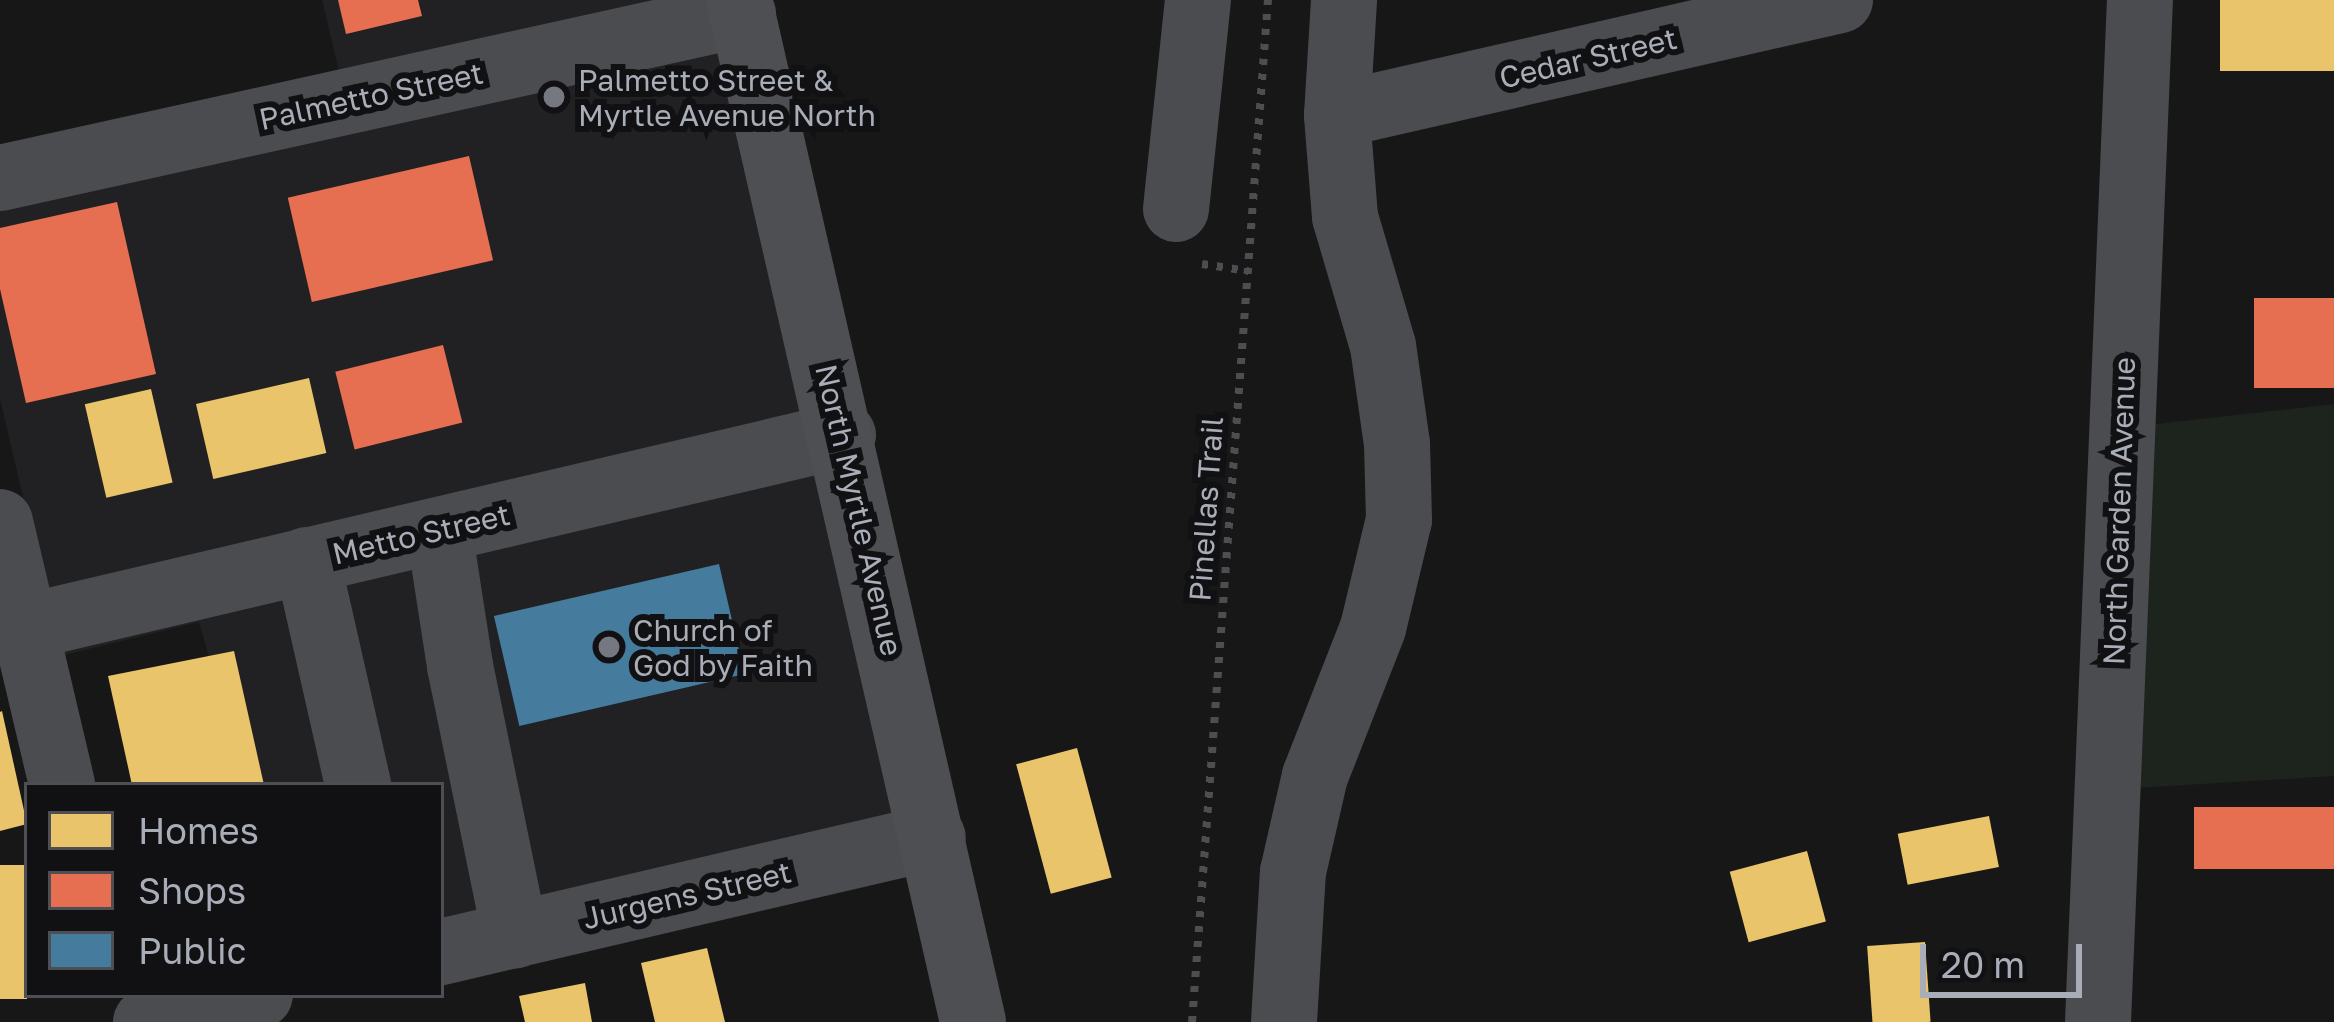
<!DOCTYPE html>
<html>
<head>
<meta charset="utf-8">
<style>
	body { margin:0 }
	#map { position:relative; width:2334px; height:1022px; overflow:hidden; background:#171717; font-family:"Golos Text",sans-serif }
	div>[style] { position:absolute }
	.built>* { inset:0; background:#212123 }
	.green>* { inset:0; background:#1d241e }
	.homes>* { inset:0; background:#e9c46a; transform-origin:0 0 }
	.shops>* { inset:0; background:#e76f51; transform-origin:0 0 }
	.public>* { inset:0; background:#457b9d; transform-origin:0 0 }
	.path>* { height:8px; margin-top:-4px; transform-origin:0; background:repeating-linear-gradient(90deg,#4d4e52 0 6px,transparent 0 15px) }
	.minor>* { height:66px; margin:-33px; padding:0 33px; transform-origin:33px; border-radius:33px; background:#4b4c50 }
	.major>* { height:66px; margin:-33px; padding:0 33px; transform-origin:33px; border-radius:33px; background:#4d4f52 }
	.dots>* { width:33px; height:33px; translate:-50% -50%; box-sizing:border-box; border:6px solid #111113; border-radius:50% }
	span { translate:-50% -50%; white-space:nowrap; text-align:center; line-height:1.15; -webkit-text-stroke:12px #111113; paint-order:stroke }
	.street-label { font-size:30px; color:#a8adb8 }
	.poi-label { font-size:30px; color:#a8adb8 }
	.left { translate:0 -50%; text-align:left }
	.legend { position:absolute; left:24px; top:782px; width:420px; height:216px; box-sizing:border-box; background:#111113; border:3px solid #4d4f55; margin:0; padding:15px 21px; list-style:none; font-size:36px; color:#a8adb8 }
	.legend li { display:flex; align-items:center; gap:24px; height:60px }
	.legend b { width:60px; border:3px solid #4d4f55 }
	.scale { position:absolute; left:1920px; top:944px; width:162px; height:54px; box-sizing:border-box; border:6px solid #a8adb8; border-top:0; padding-left:15px; font-size:36px; line-height:42px; white-space:nowrap; color:#a8adb8; -webkit-text-stroke:9px #111113; paint-order:stroke }
</style>
</head>
<body>
<div id="map">
	<div class="built">
		<div style="clip-path:polygon(322px 0,660px 0,339px 71px)"></div>
		<div style="clip-path:polygon(723px 51px,809px 410px,45px 590px,0 399px,0 210px)"></div>
		<div style="clip-path:polygon(823px 471px,899px 812px,441px 920px,441px 785px,246px 785px,199px 622px,60px 656px,59px 652px)"></div>
	</div>
	<div class="green">
		<div style="clip-path:polygon(2334px 404px,2334px 776px,2135px 788px,2147px 425px)"></div>
	</div>
	<div class="homes">
		<div style="left:2220px;top:0;width:114px;height:71px"></div>
		<div style="left:309px;top:378px;width:77px;height:116px;rotate:77deg"></div>
		<div style="left:151px;top:389px;width:96px;height:68px;rotate:77deg"></div>
		<div style="clip-path:polygon(234px 651px,264px 785px,132px 785px,108px 676px)"></div>
		<div style="clip-path:polygon(2px 711px,27px 824px,0 831px,0 712px)"></div>
		<div style="left:1077px;top:748px;width:134px;height:63px;rotate:75deg"></div>
		<div style="left:1989px;top:816px;width:52px;height:93px;rotate:79deg"></div>
		<div style="left:1807px;top:851px;width:73px;height:80px;rotate:75deg"></div>
		<div style="left:27px;top:865px;width:134px;height:28px;rotate:90deg"></div>
		<div style="left:1925px;top:942px;width:80px;height:58px;rotate:86deg"></div>
		<div style="clip-path:polygon(707px 948px,725px 1022px,655px 1022px,641px 963px)"></div>
		<div style="clip-path:polygon(585px 983px,592px 1022px,525px 1022px,519px 996px)"></div>
	</div>
	<div class="shops">
		<div style="clip-path:polygon(338px 0,418px 0,422px 16px,346px 34px)"></div>
		<div style="left:469px;top:156px;width:107px;height:186px;rotate:77deg"></div>
		<div style="clip-path:polygon(117px 202px,156px 374px,26px 403px,0 289px,0 228px)"></div>
		<div style="left:2334px;top:298px;width:90px;height:80px;rotate:90deg"></div>
		<div style="left:443px;top:345px;width:80px;height:111px;rotate:76deg"></div>
		<div style="left:2334px;top:807px;width:62px;height:140px;rotate:90deg"></div>
	</div>
	<div class="public">
		<div style="left:719px;top:564px;width:113px;height:231px;rotate:77deg"></div>
	</div>
	<div class="path">
		<div style="left:1202px;top:264px;width:47px;rotate:8.7deg"></div>
		<div style="left:1192px;top:1022px;width:1025px;rotate:-85.75deg"></div>
	</div>
	<div class="minor">
		<div style="left:1337px;top:115px;width:516px;rotate:-12.88deg"></div>
		<div style="left:0;top:178px;width:761px;rotate:-12.45deg"></div>
		<div style="left:1176px;top:209px;width:210px;rotate:-84deg"></div>
		<div style="left:0;top:522px;width:270px;rotate:76.7deg"></div>
		<div style="left:439px;top:530px;width:138px;rotate:81.2deg"></div>
		<div style="left:460px;top:666px;width:275px;rotate:78.4deg"></div>
		<div style="left:307px;top:560px;width:231px;rotate:77.2deg"></div>
		<div style="left:0;top:633px;width:866px;rotate:-13.22deg"></div>
		<div style="left:441px;top:952px;width:505px;rotate:-13.16deg"></div>
		<div style="left:146px;top:1022px;width:117px;rotate:-13.3deg"></div>
		<div style="left:1284px;top:1022px;width:150px;rotate:-86.6deg"></div>
		<div style="left:1293px;top:872px;width:98px;rotate:-77.1deg"></div>
		<div style="left:1315px;top:776px;width:159px;rotate:-68.6deg"></div>
		<div style="left:1373px;top:628px;width:111px;rotate:-76.5deg"></div>
		<div style="left:1399px;top:520px;width:76px;rotate:-91.5deg"></div>
		<div style="left:1397px;top:444px;width:99px;rotate:-98.1deg"></div>
		<div style="left:1383px;top:346px;width:134px;rotate:-106.4deg"></div>
		<div style="left:1345px;top:217px;width:102px;rotate:-94.5deg"></div>
		<div style="left:1337px;top:115px;width:115px;rotate:-86.5deg"></div>
		<div style="left:2098px;top:1022px;width:1023px;rotate:-87.65deg"></div>
	</div>
	<div class="major">
		<div style="left:739px;top:0;width:1048px;rotate:77.1deg"></div>
	</div>
	<div class="dots">
		<div style="left:554px;top:97px;background:#757880"></div>
		<div style="left:609px;top:647px;background:#757880"></div>
	</div>
	<div class="street-label">
		<span style="left:1588px;top:58px;rotate:-13deg">Cedar Street</span>
		<span style="left:371px;top:96px;rotate:-12deg">Palmetto Street</span>
		<span style="left:1206px;top:509px;rotate:-86deg">Pinellas Trail</span>
		<span style="left:859px;top:510px;rotate:77deg">North Myrtle Avenue</span>
		<span style="left:2119px;top:511px;rotate:-88deg">North Garden Avenue</span>
		<span style="left:421px;top:534px;rotate:-13deg">Metto Street</span>
		<span style="left:687px;top:895px;rotate:-13deg">Jurgens Street</span>
	</div>
	<div class="poi-label">
		<span class="left" style="left:578px;top:97px">Palmetto Street &amp;<br>Myrtle Avenue North</span>
		<span class="left" style="left:633px;top:647px">Church of<br>God by Faith</span>
	</div>
	<ul class="legend">
	<li><b style="height:33px;background:#e9c46a"></b>Homes</li>
	<li><b style="height:33px;background:#e76f51"></b>Shops</li>
	<li><b style="height:33px;background:#457b9d"></b>Public</li>
	</ul>
	<div class="scale">20 m</div>
</div>
</body>
</html>
